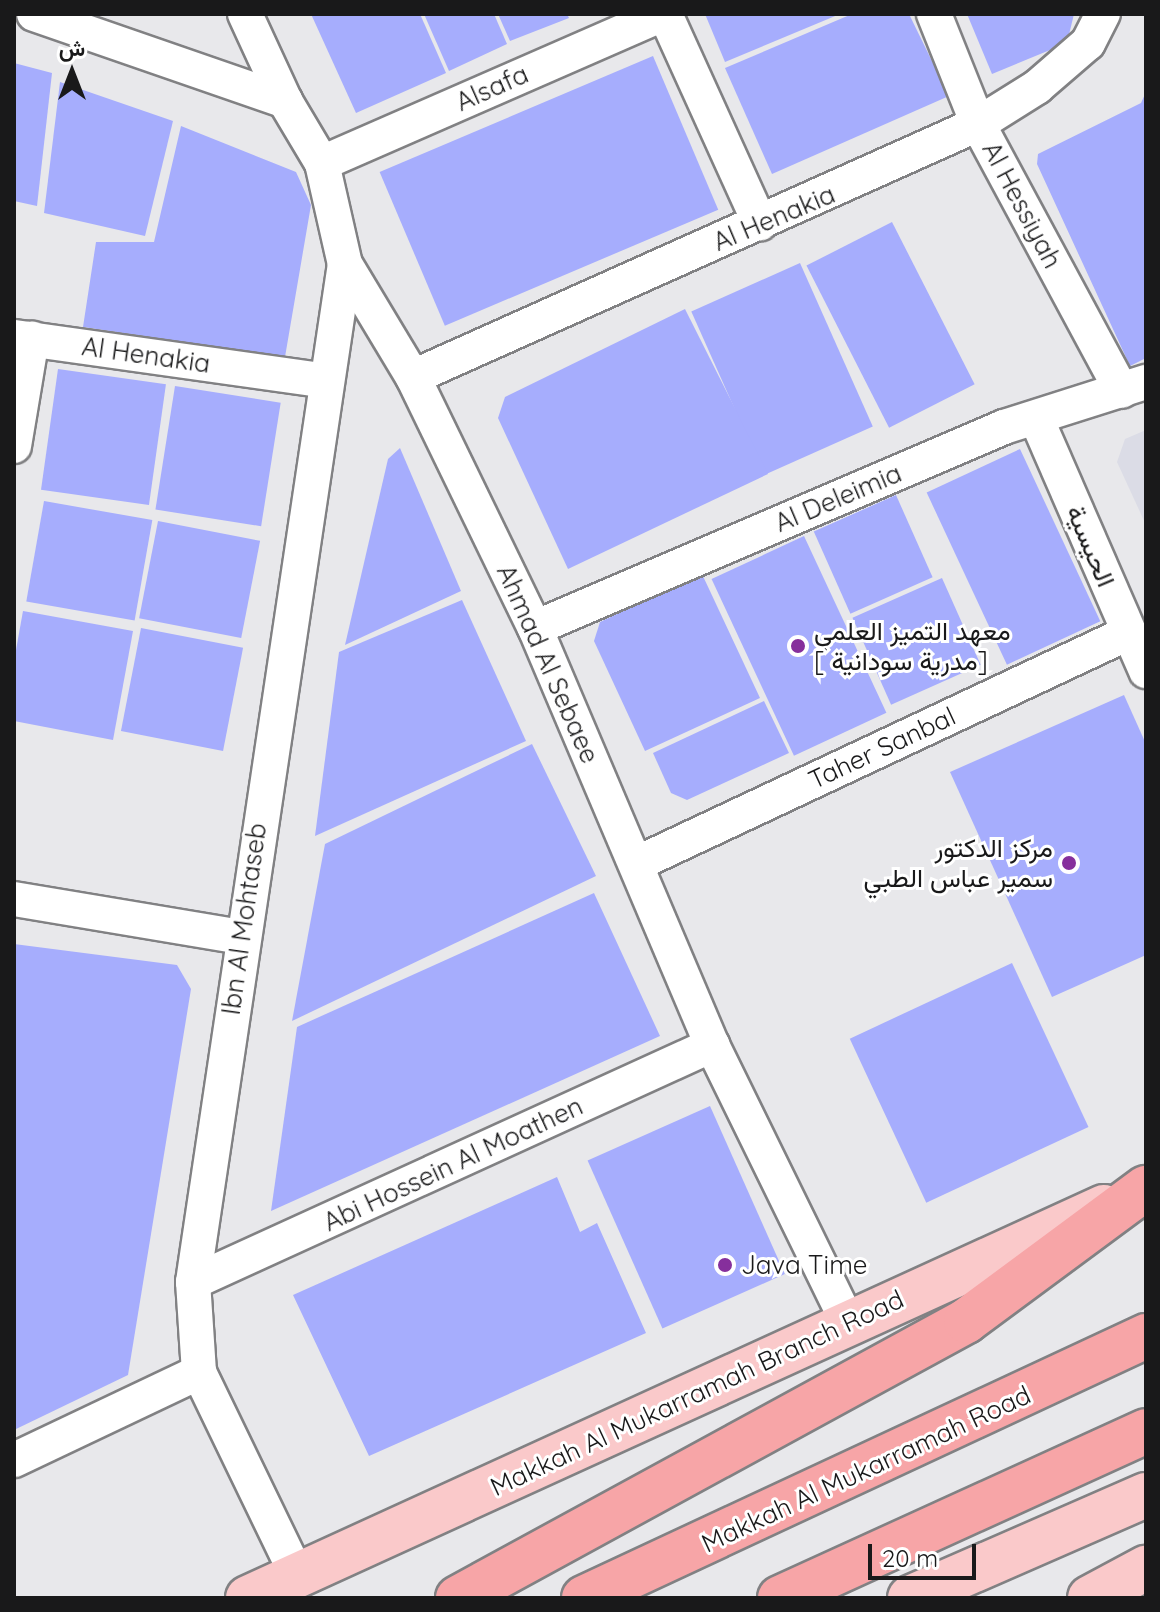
<!DOCTYPE html>
<html>
<head>
<meta charset="utf-8">
<style>
	body { margin:0 }
	#map { position:relative; width:1160px; height:1612px; overflow:hidden; background:#e8e8eb; font-family:Quicksand,Vazirmatn,sans-serif }
	div>[style] { position:absolute }
	.built>* { inset:0; background:#dbdce6 }
	.building>* { inset:0; background:#a6adfd; transform-origin:0 0 }
	.roads { filter:drop-shadow(2px 0 #818183) drop-shadow(-2px 0 #818183) drop-shadow(0 2px #818183) drop-shadow(0 -2px #818183) }
	.minor>* { height:34px; margin:-17px; padding:0 17px; transform-origin:17px; border-radius:17px; background:#fff }
	.major>* { height:44px; margin:-22px; padding:0 22px; transform-origin:22px; border-radius:22px; background:#fac9ca }
	.highway>* { height:44px; margin:-22px; padding:0 22px; transform-origin:22px; border-radius:22px; background:#f7a5a7 }
	.dots>* { width:22px; height:22px; translate:-50% -50%; box-sizing:border-box; border:4px solid #fff; border-radius:50% }
	span { translate:-50% -50%; white-space:nowrap; text-align:center; line-height:1.15; -webkit-text-stroke:6px #fff; paint-order:stroke }
	.street-label { font-size:26px; color:#19191a }
	.poi-label { font-size:26px; color:#19191a }
	.left { translate:0 -50%; text-align:left }
	.right { translate:-100% -50%; text-align:right }
	.frame { position:absolute; inset:0; border:16px solid #19191a; pointer-events:none }
	.north { position:absolute; left:32px; top:32px; width:80px; height:80px; -webkit-text-stroke:6px #fff; paint-order:stroke; rotate:0deg; font-size:22px; font-weight:700; line-height:32px; text-align:center; color:#19191a }
	.north::after { content:''; display:block; margin:auto; width:28px; height:36px; background:#19191a; clip-path:polygon(50% 0,100% 100%,50% 72%,0 100%) }
	.scale { position:absolute; left:868px; top:1544px; width:108px; height:36px; box-sizing:border-box; border:4px solid #19191a; border-top:0; padding-left:10px; font-size:24px; line-height:28px; white-space:nowrap; color:#19191a; -webkit-text-stroke:6px #fff; paint-order:stroke }
</style>
</head>
<body>
<div id="map">
	<div class="built">
		<div style="clip-path:polygon(1146px 430px,1146px 525px,1117px 462px,1125px 439px)"></div>
	</div>
	<div class="building">
		<div style="clip-path:polygon(311px 14px,420px 14px,446px 73px,356px 113px)"></div>
		<div style="clip-path:polygon(424px 14px,494px 14px,507px 44px,449px 71px)"></div>
		<div style="clip-path:polygon(498px 14px,567px 14px,569px 18px,510px 41px)"></div>
		<div style="clip-path:polygon(705px 14px,840px 14px,725px 62px)"></div>
		<div style="clip-path:polygon(852px 14px,909px 14px,949px 96px,772px 174px,725px 68px)"></div>
		<div style="clip-path:polygon(967px 14px,1074px 14px,1067px 43px,992px 74px)"></div>
		<div style="left:653px;top:56px;width:167px;height:297px;rotate:67deg"></div>
		<div style="clip-path:polygon(14px 63px,52px 73px,37px 206px,14px 201px)"></div>
		<div style="clip-path:polygon(60px 82px,173px 121px,145px 236px,44px 213px)"></div>
		<div style="clip-path:polygon(1146px 92px,1146px 358px,1130px 366px,1037px 164px,1038px 154px,1141px 103px)"></div>
		<div style="clip-path:polygon(181px 126px,296px 172px,311px 205px,285px 357px,83px 327px,96px 242px,154px 242px)"></div>
		<div style="left:892px;top:222px;width:182px;height:96px;rotate:63deg"></div>
		<div style="left:800px;top:263px;width:179px;height:119px;rotate:66deg"></div>
		<div style="clip-path:polygon(685px 309px,768px 474px,568px 569px,498px 418px,505px 397px)"></div>
		<div style="left:58px;top:369px;width:109px;height:122px;rotate:8deg"></div>
		<div style="left:175px;top:386px;width:107px;height:125px;rotate:9deg"></div>
		<div style="clip-path:polygon(400px 448px,461px 591px,345px 645px,388px 459px)"></div>
		<div style="left:1020px;top:449px;width:190px;height:103px;rotate:65deg"></div>
		<div style="left:896px;top:495px;width:90px;height:90px;rotate:66deg"></div>
		<div style="left:44px;top:501px;width:110px;height:102px;rotate:10deg"></div>
		<div style="left:158px;top:521px;width:104px;height:99px;rotate:11deg"></div>
		<div style="left:804px;top:536px;width:195px;height:102px;rotate:65deg"></div>
		<div style="clip-path:polygon(702px 574px,760px 698px,645px 751px,594px 641px,600px 622px)"></div>
		<div style="left:942px;top:578px;width:95px;height:98px;rotate:66deg"></div>
		<div style="clip-path:polygon(462px 600px,526px 741px,315px 836px,339px 652px)"></div>
		<div style="clip-path:polygon(23px 611px,133px 631px,113px 740px,14px 721px,14px 661px)"></div>
		<div style="left:141px;top:628px;width:104px;height:105px;rotate:11deg"></div>
		<div style="clip-path:polygon(1124px 695px,1146px 744px,1146px 955px,1052px 997px,950px 772px)"></div>
		<div style="clip-path:polygon(764px 701px,789px 753px,687px 800px,671px 793px,653px 753px)"></div>
		<div style="clip-path:polygon(532px 744px,596px 876px,292px 1021px,325px 844px)"></div>
		<div style="clip-path:polygon(594px 893px,660px 1036px,271px 1211px,297px 1027px)"></div>
		<div style="clip-path:polygon(14px 944px,177px 965px,191px 989px,128px 1375px,14px 1430px)"></div>
		<div style="left:1012px;top:963px;width:181px;height:179px;rotate:65deg"></div>
		<div style="left:710px;top:1106px;width:184px;height:134px;rotate:66deg"></div>
		<div style="clip-path:polygon(557px 1177px,580px 1232px,597px 1223px,646px 1333px,369px 1456px,293px 1295px)"></div>
	</div>
	<div class="roads">
		<div class="minor">
			<div style="left:34px;top:14px;width:266px;rotate:19.1deg"></div>
			<div style="left:245px;top:14px;width:96px;rotate:65.3deg"></div>
			<div style="left:285px;top:101px;width:72px;rotate:59.2deg"></div>
			<div style="left:322px;top:163px;width:104px;rotate:77.2deg"></div>
			<div style="left:345px;top:264px;width:132px;rotate:59deg"></div>
			<div style="left:413px;top:377px;width:279px;rotate:64.1deg"></div>
			<div style="left:535px;top:628px;width:453px;rotate:67deg"></div>
			<div style="left:712px;top:1045px;width:307px;rotate:63.9deg"></div>
			<div style="left:665px;top:14px;width:230px;rotate:65.6deg"></div>
			<div style="left:934px;top:14px;width:118px;rotate:68.2deg"></div>
			<div style="left:978px;top:124px;width:303px;rotate:61.7deg"></div>
			<div style="left:322px;top:163px;width:372px;rotate:-23.6deg"></div>
			<div style="left:14px;top:337px;width:315px;rotate:8deg"></div>
			<div style="left:413px;top:377px;width:619px;rotate:-24.12deg"></div>
			<div style="left:978px;top:124px;width:70px;rotate:-32.1deg"></div>
			<div style="left:1037px;top:87px;width:67px;rotate:-40.8deg"></div>
			<div style="left:1088px;top:43px;width:33px;rotate:-63deg"></div>
			<div style="left:1037px;top:420px;width:274px;rotate:66.5deg"></div>
			<div style="left:14px;top:446px;width:109px;rotate:-80.5deg"></div>
			<div style="left:535px;top:628px;width:510px;rotate:-23.2deg"></div>
			<div style="left:1004px;top:427px;width:149px;rotate:-17.6deg"></div>
			<div style="left:636px;top:864px;width:544px;rotate:-25.15deg"></div>
			<div style="left:14px;top:899px;width:230px;rotate:9.5deg"></div>
			<div style="left:193px;top:1282px;width:571px;rotate:-24.54deg"></div>
			<div style="left:14px;top:1460px;width:205px;rotate:-25.4deg"></div>
			<div style="left:297px;top:1575px;width:225px;rotate:-115.8deg"></div>
			<div style="left:199px;top:1372px;width:90px;rotate:-93.8deg"></div>
			<div style="left:193px;top:1282px;width:1029px;rotate:-81.51deg"></div>
		</div>
		<div class="major">
			<div style="left:248px;top:1598px;width:941px;rotate:-24.55deg"></div>
			<div style="left:910px;top:1598px;width:257px;rotate:-23.6deg"></div>
			<div style="left:1090px;top:1598px;width:64px;rotate:-28.2deg"></div>
		</div>
		<div class="highway">
			<div style="left:458px;top:1598px;width:579px;rotate:-28.6deg"></div>
			<div style="left:966px;top:1321px;width:224px;rotate:-36.5deg"></div>
			<div style="left:584px;top:1598px;width:620px;rotate:-24.99deg"></div>
			<div style="left:780px;top:1598px;width:402px;rotate:-24.5deg"></div>
		</div>
	</div>
	<div class="dots">
		<div style="left:798px;top:646px;background:#862f9c"></div>
		<div style="left:1069px;top:863px;background:#862f9c"></div>
		<div style="left:725px;top:1265px;background:#862f9c"></div>
	</div>
	<div class="street-label">
		<span style="left:492px;top:88px;rotate:-24deg">Alsafa</span>
		<span style="left:1022px;top:205px;rotate:62deg">Al Hessiyah</span>
		<span style="left:774px;top:218px;rotate:-23deg">Al Henakia</span>
		<span style="left:146px;top:355px;rotate:8deg">Al Henakia</span>
		<span style="left:838px;top:498px;rotate:-23deg">Al Deleimia</span>
		<span style="left:1091px;top:546px;rotate:67deg">الحيسية</span>
		<span style="left:548px;top:664px;rotate:66deg">Ahmad Al Sebaee</span>
		<span style="left:882px;top:748px;rotate:-25deg">Taher Sanbal</span>
		<span style="left:244px;top:919px;rotate:-82deg">Ibn Al Mohtaseb</span>
		<span style="left:453px;top:1164px;rotate:-25deg">Abi Hossein Al Moathen</span>
		<span style="left:697px;top:1393px;rotate:-25deg">Makkah Al Mukarramah Branch Road</span>
		<span style="left:866px;top:1469px;rotate:-25deg">Makkah Al Mukarramah Road</span>
	</div>
	<div class="poi-label">
		<span class="left" style="left:814px;top:646px">معهد التميز العلمي<br>[ مدرية سودانية]</span>
		<span class="right" style="left:1053px;top:863px">مركز الدكتور<br>سمير عباس الطبي</span>
		<span class="left" style="left:741px;top:1265px">Java Time</span>
	</div>
	<div class="frame"></div>
	<div class="north">ش</div>
	<div class="scale">20 m</div>
</div>
</body>
</html>
